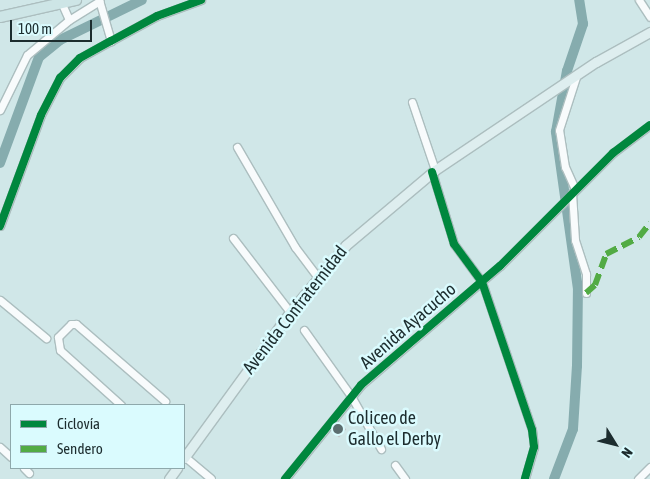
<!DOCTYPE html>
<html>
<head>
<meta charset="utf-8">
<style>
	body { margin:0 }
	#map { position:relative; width:650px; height:479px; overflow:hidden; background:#d0e7e8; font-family:"Asap Condensed",sans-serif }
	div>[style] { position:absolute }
	.river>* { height:10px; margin:-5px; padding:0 5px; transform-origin:5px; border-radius:5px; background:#86acae }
	.building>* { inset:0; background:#c3c7c9; transform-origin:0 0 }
	.roads { filter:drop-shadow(1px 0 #acbebf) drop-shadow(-1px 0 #acbebf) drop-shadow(0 1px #acbebf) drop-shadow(0 -1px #acbebf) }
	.minor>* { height:7px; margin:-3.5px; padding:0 3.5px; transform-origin:3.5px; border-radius:3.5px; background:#f8fbfc }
	.major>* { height:9px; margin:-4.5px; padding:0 4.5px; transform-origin:4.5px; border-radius:4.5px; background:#deeeef }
	.highway>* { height:10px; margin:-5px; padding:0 5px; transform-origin:5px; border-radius:5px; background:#cde5e6 }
	.quiet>* { height:6px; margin-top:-3px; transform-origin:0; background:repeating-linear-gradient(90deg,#52ab44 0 12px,transparent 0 18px) }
	.cycleway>* { height:8px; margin:-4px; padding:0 4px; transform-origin:4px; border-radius:4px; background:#00873e }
	.dots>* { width:14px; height:14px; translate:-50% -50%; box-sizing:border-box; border:2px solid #dafbfe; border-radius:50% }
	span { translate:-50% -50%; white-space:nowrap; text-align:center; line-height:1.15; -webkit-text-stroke:5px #dafbfe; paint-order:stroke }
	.street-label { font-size:18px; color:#1c2c2e }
	.poi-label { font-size:18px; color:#1c2c2e }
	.left { translate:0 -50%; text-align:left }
	.legend { position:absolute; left:10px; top:404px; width:175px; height:65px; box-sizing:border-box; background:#dafbfe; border:1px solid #8ea8ab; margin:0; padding:6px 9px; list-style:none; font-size:15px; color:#1c2c2e }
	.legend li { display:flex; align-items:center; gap:10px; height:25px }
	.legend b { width:25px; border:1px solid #8ea8ab }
	.north { position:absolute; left:590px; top:419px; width:50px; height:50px; -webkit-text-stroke:4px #dafbfe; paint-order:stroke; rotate:126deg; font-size:14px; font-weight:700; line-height:20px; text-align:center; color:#1c2c2e }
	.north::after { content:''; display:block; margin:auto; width:18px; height:22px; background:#1c2c2e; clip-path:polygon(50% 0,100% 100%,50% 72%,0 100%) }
	.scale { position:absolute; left:10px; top:20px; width:82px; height:22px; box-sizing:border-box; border:2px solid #1c2c2e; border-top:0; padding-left:6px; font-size:15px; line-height:18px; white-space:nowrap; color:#1c2c2e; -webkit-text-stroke:4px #dafbfe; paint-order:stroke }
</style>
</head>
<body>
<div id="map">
	<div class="river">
		<div style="left:0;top:163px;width:113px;rotate:-69.8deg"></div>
		<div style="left:39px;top:57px;width:27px;rotate:-39deg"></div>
		<div style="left:60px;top:40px;width:91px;rotate:-26deg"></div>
		<div style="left:554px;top:479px;width:53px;rotate:-69.2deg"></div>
		<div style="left:573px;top:429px;width:63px;rotate:-86.4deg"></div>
		<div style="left:577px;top:366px;width:77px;rotate:-89.3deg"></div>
		<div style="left:578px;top:289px;width:159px;rotate:-98deg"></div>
		<div style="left:556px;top:132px;width:62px;rotate:-79.8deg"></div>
		<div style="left:567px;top:71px;width:50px;rotate:-71.2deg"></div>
		<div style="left:583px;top:24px;width:24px;rotate:-99deg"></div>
	</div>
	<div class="building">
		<div style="left:338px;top:422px;width:11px;height:11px;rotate:41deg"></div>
	</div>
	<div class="roads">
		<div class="minor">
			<div style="left:99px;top:0;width:43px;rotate:73.7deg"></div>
			<div style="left:639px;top:0;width:20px;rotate:57deg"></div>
			<div style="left:62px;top:4px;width:17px;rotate:66deg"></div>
			<div style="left:412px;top:102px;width:72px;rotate:71.3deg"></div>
			<div style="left:0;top:110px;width:61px;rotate:-63.9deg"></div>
			<div style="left:27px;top:55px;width:55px;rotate:-39.8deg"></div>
			<div style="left:69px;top:20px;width:36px;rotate:-32deg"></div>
			<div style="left:237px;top:147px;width:116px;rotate:59.9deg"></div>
			<div style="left:295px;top:247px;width:38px;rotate:53deg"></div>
			<div style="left:432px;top:172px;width:75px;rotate:73deg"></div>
			<div style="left:454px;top:244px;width:47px;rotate:53.6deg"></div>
			<div style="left:482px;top:282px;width:156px;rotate:71.3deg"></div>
			<div style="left:532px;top:430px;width:17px;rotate:83deg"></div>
			<div style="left:534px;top:447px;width:33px;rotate:106deg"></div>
			<div style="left:575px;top:189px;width:24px;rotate:-114deg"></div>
			<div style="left:565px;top:167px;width:37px;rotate:-99deg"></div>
			<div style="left:559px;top:130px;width:59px;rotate:-72.2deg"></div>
			<div style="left:572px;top:193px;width:47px;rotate:86.3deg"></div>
			<div style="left:575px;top:240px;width:36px;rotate:72deg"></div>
			<div style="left:586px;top:274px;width:19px;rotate:90deg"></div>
			<div style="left:0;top:226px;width:118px;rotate:-69.7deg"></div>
			<div style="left:41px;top:115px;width:42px;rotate:-62.8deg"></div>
			<div style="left:60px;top:78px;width:28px;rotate:-45deg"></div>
			<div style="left:80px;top:58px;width:35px;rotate:-29deg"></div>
			<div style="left:111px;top:41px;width:52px;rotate:-28.5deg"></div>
			<div style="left:157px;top:16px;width:47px;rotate:-20deg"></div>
			<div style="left:233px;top:238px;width:93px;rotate:52.4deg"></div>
			<div style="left:0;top:300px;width:60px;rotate:39.6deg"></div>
			<div style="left:304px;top:330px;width:81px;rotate:54.5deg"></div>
			<div style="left:351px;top:396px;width:61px;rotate:60.5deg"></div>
			<div style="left:121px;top:405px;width:82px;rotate:-138deg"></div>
			<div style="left:60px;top:350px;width:13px;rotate:-99deg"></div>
			<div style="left:58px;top:337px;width:18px;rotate:-45deg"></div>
			<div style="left:71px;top:324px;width:5px"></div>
			<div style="left:76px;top:324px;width:118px;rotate:40.9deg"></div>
			<div style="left:0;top:447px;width:15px;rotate:42deg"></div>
			<div style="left:184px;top:456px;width:35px;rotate:40deg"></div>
			<div style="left:395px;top:465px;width:17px;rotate:54deg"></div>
			<div style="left:24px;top:468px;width:7px;rotate:45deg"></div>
			<div style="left:285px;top:479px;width:121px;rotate:-51deg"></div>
			<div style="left:361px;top:385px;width:183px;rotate:-40.6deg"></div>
			<div style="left:500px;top:266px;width:160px;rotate:-45deg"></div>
			<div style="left:613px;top:153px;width:46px;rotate:-37.1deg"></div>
			<div style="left:638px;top:479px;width:17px;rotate:-45deg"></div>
		</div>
		<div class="major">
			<div style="left:184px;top:458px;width:180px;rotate:-54deg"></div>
			<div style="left:290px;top:312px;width:87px;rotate:-50.1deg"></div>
			<div style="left:346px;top:245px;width:116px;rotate:-40.1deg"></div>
			<div style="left:435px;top:170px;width:194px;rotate:-33.9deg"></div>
			<div style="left:596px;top:62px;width:62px;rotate:-29.1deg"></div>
			<div style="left:169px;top:479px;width:14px;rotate:-54deg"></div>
		</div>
		<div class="highway">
			<div style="left:0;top:17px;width:78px;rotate:-12.6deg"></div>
		</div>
	</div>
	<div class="quiet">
		<div style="left:586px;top:293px;width:12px;rotate:-42deg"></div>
		<div style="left:595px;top:285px;width:33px;rotate:-70deg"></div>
		<div style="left:606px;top:254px;width:37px;rotate:-27deg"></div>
		<div style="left:639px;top:237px;width:18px;rotate:-52deg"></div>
	</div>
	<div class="cycleway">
		<div style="left:432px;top:172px;width:75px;rotate:73deg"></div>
		<div style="left:454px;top:244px;width:47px;rotate:53.6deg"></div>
		<div style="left:482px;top:282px;width:156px;rotate:71.3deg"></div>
		<div style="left:532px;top:430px;width:17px;rotate:83deg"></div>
		<div style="left:534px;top:447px;width:33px;rotate:106deg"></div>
		<div style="left:0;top:226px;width:118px;rotate:-69.7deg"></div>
		<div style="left:41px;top:115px;width:42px;rotate:-62.8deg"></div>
		<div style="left:60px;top:78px;width:28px;rotate:-45deg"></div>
		<div style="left:80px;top:58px;width:35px;rotate:-29deg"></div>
		<div style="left:111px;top:41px;width:52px;rotate:-28.5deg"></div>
		<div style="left:157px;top:16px;width:47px;rotate:-20deg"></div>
		<div style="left:285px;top:479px;width:121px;rotate:-51deg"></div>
		<div style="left:361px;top:385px;width:183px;rotate:-40.6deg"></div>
		<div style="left:500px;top:266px;width:160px;rotate:-45deg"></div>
		<div style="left:613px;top:153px;width:46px;rotate:-37.1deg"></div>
	</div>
	<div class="dots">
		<div style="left:338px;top:429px;background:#5b6d6f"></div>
	</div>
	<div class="street-label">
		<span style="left:295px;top:310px;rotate:-52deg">Avenida Confraternidad</span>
		<span style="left:408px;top:326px;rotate:-41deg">Avenida Ayacucho</span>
	</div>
	<div class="poi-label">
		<span class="left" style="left:348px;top:429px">Coliceo de<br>Gallo el Derby</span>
	</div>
	<ul class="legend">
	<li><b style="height:6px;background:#00873e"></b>Ciclovía</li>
	<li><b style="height:6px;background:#52ab44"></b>Sendero</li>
	</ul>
	<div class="north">N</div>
	<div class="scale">100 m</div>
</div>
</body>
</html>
